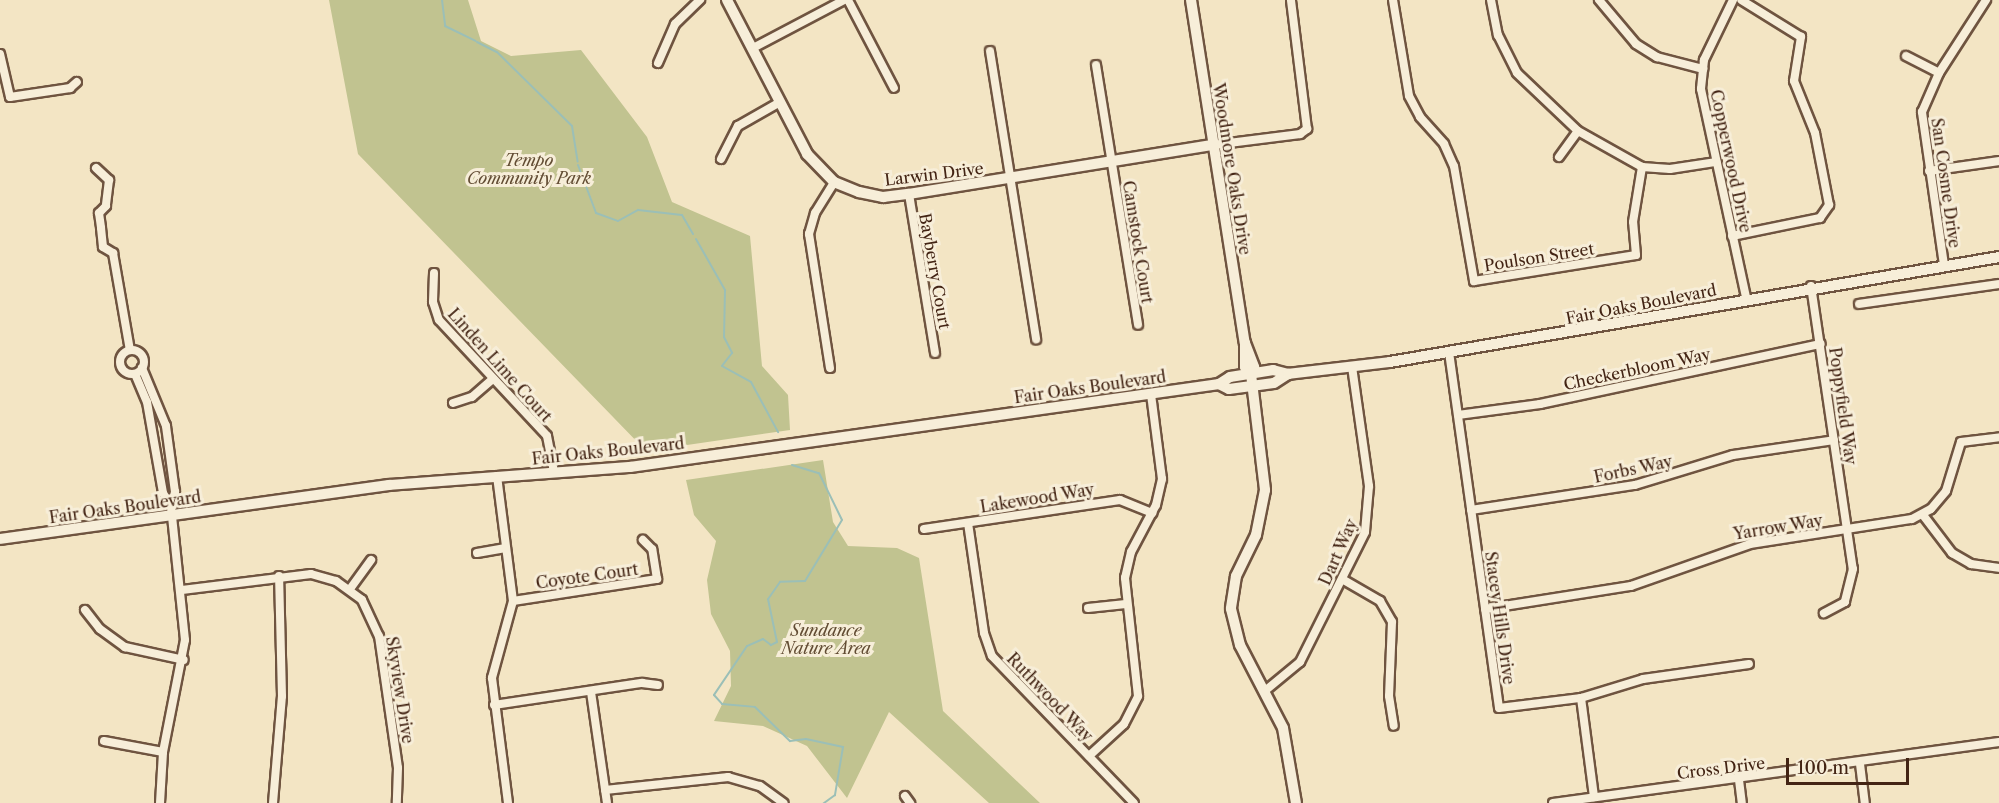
<!DOCTYPE html>
<html>
<head>
<meta charset="utf-8">
<style>
	body { margin:0 }
	#map { position:relative; width:1999px; height:803px; overflow:hidden; background:#f3e5c4; font-family:"Libre Caslon Text",serif }
	div>[style] { position:absolute }
	.green>* { inset:0; background:#c1c390 }
	.stream>* { height:2px; margin:-1px; padding:0 1px; transform-origin:1px; border-radius:1px; background:#9bbfb7 }
	.roads { filter:drop-shadow(2px 0 #6f5440) drop-shadow(-2px 0 #6f5440) drop-shadow(0 2px #6f5440) drop-shadow(0 -2px #6f5440) }
	.street>* { height:8px; margin:-4px; padding:0 4px; transform-origin:4px; border-radius:4px; background:#f7eed9 }
	.street>.ring { margin:-4px; padding:0; box-sizing:content-box; background:none; border:8px solid #f7eed9; border-radius:50% }
	.secondary>* { height:10px; margin:-5px; padding:0 5px; transform-origin:5px; border-radius:5px; background:#f7eed9 }
	span { translate:-50% -50%; white-space:nowrap; text-align:center; line-height:1.15; -webkit-text-stroke:6px #f7eed9; paint-order:stroke }
	.park-label { font-size:16px; color:#624c33; font-style:italic }
	.street-label { font-size:16px; color:#432414 }
	.scale { position:absolute; left:1786px; top:758px; width:123px; height:27px; box-sizing:border-box; border:3px solid #432414; border-top:0; padding-left:8px; font-size:18px; line-height:21px; white-space:nowrap; color:#432414; -webkit-text-stroke:4px #f7eed9; paint-order:stroke }
</style>
</head>
<body>
<div id="map">
	<div class="green">
		<div style="clip-path:polygon(329px 0,468px 0,481px 41px,511px 56px,581px 50px,647px 137px,672px 202px,750px 236px,762px 366px,788px 395px,790px 430px,646px 451px,358px 154px)"></div>
		<div style="clip-path:polygon(823px 460px,833px 522px,848px 546px,897px 548px,919px 558px,943px 711px,1040px 803px,989px 803px,889px 712px,847px 798px,807px 746px,763px 726px,714px 721px,731px 686px,730px 651px,711px 614px,707px 580px,716px 541px,694px 515px,686px 480px)"></div>
	</div>
	<div class="stream">
		<div style="left:442px;top:0;width:26px;rotate:83deg"></div>
		<div style="left:445px;top:26px;width:34px;rotate:26deg"></div>
		<div style="left:477px;top:42px;width:22px;rotate:27deg"></div>
		<div style="left:497px;top:52px;width:105px;rotate:44.6deg"></div>
		<div style="left:572px;top:126px;width:36px;rotate:81deg"></div>
		<div style="left:578px;top:165px;width:51px;rotate:69.4deg"></div>
		<div style="left:596px;top:213px;width:23px;rotate:20deg"></div>
		<div style="left:618px;top:221px;width:23px;rotate:-29deg"></div>
		<div style="left:638px;top:210px;width:44px;rotate:6.5deg"></div>
		<div style="left:682px;top:215px;width:22px;rotate:60deg"></div>
		<div style="left:696px;top:239px;width:59px;rotate:60.4deg"></div>
		<div style="left:725px;top:290px;width:47px;rotate:91.2deg"></div>
		<div style="left:724px;top:337px;width:18px;rotate:63deg"></div>
		<div style="left:732px;top:353px;width:16px;rotate:128deg"></div>
		<div style="left:722px;top:366px;width:33px;rotate:29deg"></div>
		<div style="left:751px;top:382px;width:57px;rotate:61.6deg"></div>
		<div style="left:792px;top:465px;width:28px;rotate:17deg"></div>
		<div style="left:819px;top:473px;width:52px;rotate:63.9deg"></div>
		<div style="left:842px;top:520px;width:71px;rotate:121.2deg"></div>
		<div style="left:805px;top:581px;width:25px;rotate:178deg"></div>
		<div style="left:780px;top:582px;width:21px;rotate:125deg"></div>
		<div style="left:768px;top:599px;width:44px;rotate:78.2deg"></div>
		<div style="left:777px;top:642px;width:7px;rotate:153deg"></div>
		<div style="left:771px;top:645px;width:10px;rotate:-143deg"></div>
		<div style="left:763px;top:639px;width:17px;rotate:156deg"></div>
		<div style="left:747px;top:646px;width:59px;rotate:124deg"></div>
		<div style="left:714px;top:695px;width:12px;rotate:48deg"></div>
		<div style="left:722px;top:704px;width:33px;rotate:5deg"></div>
		<div style="left:755px;top:707px;width:49px;rotate:44.2deg"></div>
		<div style="left:790px;top:741px;width:16px;rotate:-7deg"></div>
		<div style="left:806px;top:739px;width:38px;rotate:12deg"></div>
		<div style="left:843px;top:747px;width:49px;rotate:99.5deg"></div>
		<div style="left:835px;top:795px;width:14px;rotate:144deg"></div>
	</div>
	<div class="roads">
		<div class="street">
			<div style="left:848px;top:0;width:99px;rotate:62.4deg"></div>
			<div style="left:1393px;top:0;width:97px;rotate:80.5deg"></div>
			<div style="left:1409px;top:96px;width:24px;rotate:62deg"></div>
			<div style="left:1420px;top:117px;width:36px;rotate:48deg"></div>
			<div style="left:1444px;top:144px;width:24px;rotate:66deg"></div>
			<div style="left:1454px;top:166px;width:117px;rotate:80.1deg"></div>
			<div style="left:1474px;top:281px;width:164px;rotate:-9.1deg"></div>
			<div style="left:1636px;top:255px;width:33px;rotate:-95deg"></div>
			<div style="left:1633px;top:222px;width:56px;rotate:-80.7deg"></div>
			<div style="left:1491px;top:0;width:36px;rotate:79deg"></div>
			<div style="left:1498px;top:35px;width:42px;rotate:63.4deg"></div>
			<div style="left:1517px;top:73px;width:84px;rotate:43.6deg"></div>
			<div style="left:1578px;top:131px;width:73px;rotate:29.4deg"></div>
			<div style="left:1642px;top:167px;width:28px;rotate:4deg"></div>
			<div style="left:1670px;top:169px;width:47px;rotate:-8.7deg"></div>
			<div style="left:1599px;top:0;width:57px;rotate:49.9deg"></div>
			<div style="left:1636px;top:44px;width:25px;rotate:32deg"></div>
			<div style="left:1657px;top:57px;width:48px;rotate:14.6deg"></div>
			<div style="left:1733px;top:0;width:67px;rotate:115.8deg"></div>
			<div style="left:1704px;top:60px;width:29px;rotate:96deg"></div>
			<div style="left:1701px;top:89px;width:214px;rotate:77.8deg"></div>
			<div style="left:753px;top:48px;width:103px;rotate:-27.8deg"></div>
			<div style="left:990px;top:51px;width:292px;rotate:80.9deg"></div>
			<div style="left:0;top:54px;width:44px;rotate:76.9deg"></div>
			<div style="left:10px;top:97px;width:61px;rotate:-8.5deg"></div>
			<div style="left:70px;top:88px;width:9px;rotate:-41deg"></div>
			<div style="left:1906px;top:56px;width:37px;rotate:27deg"></div>
			<div style="left:658px;top:63px;width:43px;rotate:-66.4deg"></div>
			<div style="left:675px;top:24px;width:35px;rotate:-44deg"></div>
			<div style="left:1096px;top:65px;width:263px;rotate:80.8deg"></div>
			<div style="left:1213px;top:145px;width:88px;rotate:-7.2deg"></div>
			<div style="left:1300px;top:134px;width:9px;rotate:-36deg"></div>
			<div style="left:1307px;top:129px;width:130px;rotate:-97.1deg"></div>
			<div style="left:1559px;top:157px;width:32px;rotate:-54deg"></div>
			<div style="left:721px;top:159px;width:37px;rotate:-63deg"></div>
			<div style="left:738px;top:126px;width:48px;rotate:-29.7deg"></div>
			<div style="left:96px;top:168px;width:18px;rotate:43deg"></div>
			<div style="left:109px;top:180px;width:26px;rotate:97deg"></div>
			<div style="left:106px;top:206px;width:10px;rotate:135deg"></div>
			<div style="left:99px;top:213px;width:15px;rotate:82deg"></div>
			<div style="left:101px;top:228px;width:19px;rotate:84deg"></div>
			<div style="left:103px;top:247px;width:12px;rotate:31deg"></div>
			<div style="left:113px;top:253px;width:98px;rotate:80.1deg"></div>
			<div style="left:1929px;top:171px;width:71px;rotate:-8.1deg"></div>
			<div style="left:909px;top:194px;width:161px;rotate:80.7deg"></div>
			<div style="left:1732px;top:236px;width:90px;rotate:-11.6deg"></div>
			<div style="left:1820px;top:218px;width:16px;rotate:-55deg"></div>
			<div style="left:1829px;top:205px;width:73px;rotate:-101deg"></div>
			<div style="left:1815px;top:133px;width:56px;rotate:-112deg"></div>
			<div style="left:1794px;top:81px;width:45px;rotate:-81deg"></div>
			<div style="left:1801px;top:37px;width:70px;rotate:-148.3deg"></div>
			<div style="left:1944px;top:265px;width:155px;rotate:-98.2deg"></div>
			<div style="left:1922px;top:112px;width:43px;rotate:-66.4deg"></div>
			<div style="left:1939px;top:73px;width:87px;rotate:-57.2deg"></div>
			<div style="left:434px;top:273px;width:29px;rotate:92deg"></div>
			<div style="left:433px;top:302px;width:19px;rotate:72deg"></div>
			<div style="left:439px;top:320px;width:158px;rotate:47deg"></div>
			<div style="left:547px;top:436px;width:37px;rotate:79deg"></div>
			<div style="left:1811px;top:286px;width:286px;rotate:81.6deg"></div>
			<div style="left:1853px;top:569px;width:34px;rotate:104deg"></div>
			<div style="left:1845px;top:602px;width:24px;rotate:152deg"></div>
			<div style="left:1859px;top:304px;width:141px;rotate:-8.1deg"></div>
			<div class="ring" style="left:120px;top:350px;width:16px;height:16px"></div>
			<div style="left:1449px;top:352px;width:359px;rotate:82deg"></div>
			<div style="left:1499px;top:708px;width:83px;rotate:-7deg"></div>
			<div style="left:1581px;top:698px;width:65px;rotate:-17deg"></div>
			<div style="left:1643px;top:679px;width:107px;rotate:-8.1deg"></div>
			<div style="left:830px;top:368px;width:136px;rotate:-98.9deg"></div>
			<div style="left:809px;top:234px;width:22px;rotate:-74deg"></div>
			<div style="left:815px;top:213px;width:36px;rotate:-58deg"></div>
			<div style="left:135px;top:374px;width:30px;rotate:67deg"></div>
			<div style="left:147px;top:402px;width:92px;rotate:80deg"></div>
			<div style="left:163px;top:493px;width:15px;rotate:58deg"></div>
			<div style="left:171px;top:506px;width:15px;rotate:-74deg"></div>
			<div style="left:175px;top:492px;width:67px;rotate:-97.8deg"></div>
			<div style="left:166px;top:426px;width:63px;rotate:-112.5deg"></div>
			<div style="left:453px;top:403px;width:20px;rotate:-18deg"></div>
			<div style="left:472px;top:397px;width:28px;rotate:-41deg"></div>
			<div style="left:1458px;top:415px;width:83px;rotate:-7.6deg"></div>
			<div style="left:1540px;top:404px;width:287px;rotate:-12.1deg"></div>
			<div style="left:497px;top:476px;width:126px;rotate:82.7deg"></div>
			<div style="left:513px;top:601px;width:80px;rotate:105.3deg"></div>
			<div style="left:492px;top:678px;width:126px;rotate:82.7deg"></div>
			<div style="left:1471px;top:510px;width:166px;rotate:-8.7deg"></div>
			<div style="left:1635px;top:485px;width:102px;rotate:-17deg"></div>
			<div style="left:1733px;top:455px;width:102px;rotate:-8.4deg"></div>
			<div style="left:1923px;top:515px;width:48px;rotate:52.7deg"></div>
			<div style="left:1952px;top:553px;width:22px;rotate:30deg"></div>
			<div style="left:1971px;top:564px;width:28px;rotate:8deg"></div>
			<div style="left:968px;top:523px;width:111px;rotate:81.7deg"></div>
			<div style="left:984px;top:633px;width:24px;rotate:71deg"></div>
			<div style="left:992px;top:656px;width:204px;rotate:46deg"></div>
			<div style="left:924px;top:529px;width:198px;rotate:-8.4deg"></div>
			<div style="left:1120px;top:500px;width:35px;rotate:22deg"></div>
			<div style="left:477px;top:553px;width:29px;rotate:-10deg"></div>
			<div style="left:1342px;top:579px;width:44px;rotate:30.1deg"></div>
			<div style="left:1380px;top:601px;width:24px;rotate:60deg"></div>
			<div style="left:1392px;top:622px;width:74px;rotate:92.3deg"></div>
			<div style="left:1389px;top:696px;width:30px;rotate:81deg"></div>
			<div style="left:350px;top:589px;width:36px;rotate:-54deg"></div>
			<div style="left:182px;top:590px;width:130px;rotate:-7.1deg"></div>
			<div style="left:311px;top:574px;width:26px;rotate:16deg"></div>
			<div style="left:336px;top:581px;width:32px;rotate:36deg"></div>
			<div style="left:362px;top:600px;width:40px;rotate:65deg"></div>
			<div style="left:379px;top:636px;width:133px;rotate:81.8deg"></div>
			<div style="left:398px;top:768px;width:35px;rotate:92deg"></div>
			<div style="left:513px;top:601px;width:146px;rotate:-8.7deg"></div>
			<div style="left:657px;top:579px;width:30px;rotate:-99deg"></div>
			<div style="left:652px;top:549px;width:13px;rotate:-135deg"></div>
			<div style="left:1088px;top:608px;width:38px;rotate:-6deg"></div>
			<div style="left:1485px;top:609px;width:148px;rotate:-9deg"></div>
			<div style="left:1631px;top:586px;width:126px;rotate:-19.4deg"></div>
			<div style="left:1750px;top:544px;width:164px;rotate:-8.8deg"></div>
			<div style="left:1912px;top:519px;width:21px;rotate:-28deg"></div>
			<div style="left:1931px;top:509px;width:23px;rotate:-50deg"></div>
			<div style="left:1946px;top:491px;width:51px;rotate:-73deg"></div>
			<div style="left:1961px;top:442px;width:38px;rotate:-7deg"></div>
			<div style="left:85px;top:610px;width:24px;rotate:52deg"></div>
			<div style="left:100px;top:629px;width:31px;rotate:36deg"></div>
			<div style="left:125px;top:647px;width:60px;rotate:12.4deg"></div>
			<div style="left:1266px;top:690px;width:44px;rotate:-39.5deg"></div>
			<div style="left:1300px;top:662px;width:145px;rotate:-63.4deg"></div>
			<div style="left:1365px;top:532px;width:46px;rotate:-85deg"></div>
			<div style="left:1369px;top:486px;width:120px;rotate:-98.1deg"></div>
			<div style="left:591px;top:692px;width:112px;rotate:81.8deg"></div>
			<div style="left:1581px;top:698px;width:100px;rotate:82.5deg"></div>
			<div style="left:494px;top:705px;width:150px;rotate:-8.5deg"></div>
			<div style="left:642px;top:683px;width:16px;rotate:7deg"></div>
			<div style="left:104px;top:741px;width:60px;rotate:10.6deg"></div>
			<div style="left:1089px;top:756px;width:47px;rotate:-42.4deg"></div>
			<div style="left:1124px;top:724px;width:31px;rotate:-63deg"></div>
			<div style="left:1138px;top:696px;width:119px;rotate:-96.3deg"></div>
			<div style="left:1125px;top:578px;width:27px;rotate:-77deg"></div>
			<div style="left:1131px;top:552px;width:53px;rotate:-62deg"></div>
			<div style="left:1156px;top:505px;width:27px;rotate:-77deg"></div>
			<div style="left:1162px;top:479px;width:86px;rotate:-97.4deg"></div>
			<div style="left:1860px;top:764px;width:39px;rotate:83deg"></div>
			<div style="left:1739px;top:780px;width:23px;rotate:83deg"></div>
			<div style="left:605px;top:790px;width:124px;rotate:-6deg"></div>
			<div style="left:728px;top:777px;width:33px;rotate:16deg"></div>
			<div style="left:760px;top:786px;width:29px;rotate:36deg"></div>
			<div style="left:905px;top:796px;width:9px;rotate:54deg"></div>
			<div style="left:160px;top:803px;width:51px;rotate:-86.6deg"></div>
			<div style="left:163px;top:752px;width:114px;rotate:-78.9deg"></div>
			<div style="left:185px;top:640px;width:135px;rotate:-96deg"></div>
			<div style="left:273px;top:803px;width:107px;rotate:-85.2deg"></div>
			<div style="left:282px;top:696px;width:120px;rotate:-91.4deg"></div>
			<div style="left:1553px;top:803px;width:450px;rotate:-7.8deg"></div>
		</div>
		<div class="secondary">
			<div style="left:727px;top:0;width:174px;rotate:62.5deg"></div>
			<div style="left:807px;top:154px;width:39px;rotate:46deg"></div>
			<div style="left:834px;top:182px;width:27px;rotate:22deg"></div>
			<div style="left:859px;top:192px;width:25px;rotate:12deg"></div>
			<div style="left:883px;top:197px;width:26px;rotate:-7deg"></div>
			<div style="left:909px;top:194px;width:308px;rotate:-9.2deg"></div>
			<div style="left:1191px;top:0;width:347px;rotate:81.1deg"></div>
			<div style="left:1245px;top:343px;width:24px;rotate:90deg"></div>
			<div style="left:1245px;top:367px;width:9px;rotate:49deg"></div>
			<div style="left:1245px;top:343px;width:26px;rotate:69deg"></div>
			<div style="left:1254px;top:367px;width:8px;rotate:113deg"></div>
			<div style="left:1251px;top:374px;width:117px;rotate:83.1deg"></div>
			<div style="left:1265px;top:490px;width:46px;rotate:101.3deg"></div>
			<div style="left:1256px;top:535px;width:46px;rotate:116deg"></div>
			<div style="left:1236px;top:576px;width:33px;rotate:99deg"></div>
			<div style="left:1231px;top:609px;width:37px;rotate:76deg"></div>
			<div style="left:1240px;top:645px;width:93px;rotate:62.6deg"></div>
			<div style="left:1283px;top:728px;width:76px;rotate:80.2deg"></div>
			<div style="left:1219px;top:384px;width:11px;rotate:27deg"></div>
			<div style="left:1229px;top:389px;width:45px;rotate:-7.6deg"></div>
			<div style="left:1274px;top:383px;width:17px;rotate:-33deg"></div>
			<div style="left:0;top:539px;width:393px;rotate:-7.9deg"></div>
			<div style="left:389px;top:485px;width:242px;rotate:-4.3deg"></div>
			<div style="left:630px;top:467px;width:595px;rotate:-8.02deg"></div>
			<div style="left:1219px;top:384px;width:13px;rotate:-32deg"></div>
			<div style="left:1230px;top:377px;width:44px;rotate:-9.2deg"></div>
			<div style="left:1273px;top:370px;width:16px;rotate:15deg"></div>
			<div style="left:1288px;top:374px;width:103px;rotate:-6.7deg"></div>
			<div style="left:1390px;top:362px;width:618px;rotate:-9.78deg"></div>
		</div>
	</div>
	<div class="park-label">
		<span style="left:529px;top:169px">Tempo<br>Community Park</span>
		<span style="left:826px;top:639px">Sundance<br>Nature Area</span>
	</div>
	<div class="street-label">
		<span style="left:1731px;top:161px;rotate:78deg">Copperwood Drive</span>
		<span style="left:1232px;top:169px;rotate:81deg">Woodmore Oaks Drive</span>
		<span style="left:934px;top:174px;rotate:-7deg">Larwin Drive</span>
		<span style="left:1946px;top:183px;rotate:82deg">San Cosme Drive</span>
		<span style="left:1138px;top:242px;rotate:81deg">Camstock Court</span>
		<span style="left:1539px;top:257px;rotate:-9deg">Poulson Street</span>
		<span style="left:935px;top:271px;rotate:80deg">Bayberry Court</span>
		<span style="left:1641px;top:304px;rotate:-11deg">Fair Oaks Boulevard</span>
		<span style="left:500px;top:365px;rotate:48deg">Linden Lime Court</span>
		<span style="left:1637px;top:369px;rotate:-12deg">Checkerbloom Way</span>
		<span style="left:1090px;top:387px;rotate:-8deg">Fair Oaks Boulevard</span>
		<span style="left:1843px;top:406px;rotate:82deg">Poppyfield Way</span>
		<span style="left:608px;top:451px;rotate:-6deg">Fair Oaks Boulevard</span>
		<span style="left:1633px;top:469px;rotate:-12deg">Forbs Way</span>
		<span style="left:1037px;top:498px;rotate:-9deg">Lakewood Way</span>
		<span style="left:125px;top:507px;rotate:-8deg">Fair Oaks Boulevard</span>
		<span style="left:1778px;top:527px;rotate:-9deg">Yarrow Way</span>
		<span style="left:1338px;top:552px;rotate:-66deg">Dart Way</span>
		<span style="left:587px;top:576px;rotate:-8deg">Coyote Court</span>
		<span style="left:1500px;top:618px;rotate:82deg">Stacey Hills Drive</span>
		<span style="left:400px;top:690px;rotate:81deg">Skyview Drive</span>
		<span style="left:1050px;top:697px;rotate:46deg">Ruthwood Way</span>
		<span style="left:1721px;top:768px;rotate:-7deg">Cross Drive</span>
	</div>
	<div class="scale">100 m</div>
</div>
</body>
</html>
